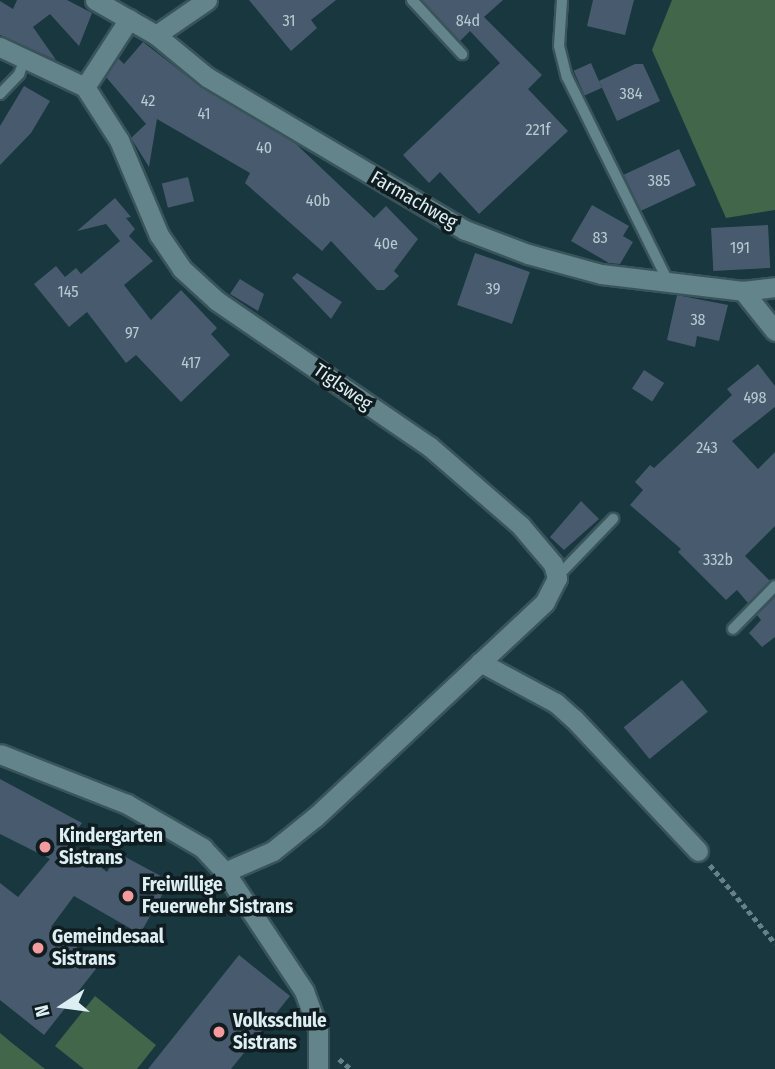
<!DOCTYPE html>
<html>
<head>
<meta charset="utf-8">
<style>
	body { margin:0 }
	#map { position:relative; width:775px; height:1069px; overflow:hidden; background:#18373f; font-family:"Fira Sans Condensed",sans-serif }
	div>[style] { position:absolute }
	.green>* { inset:0; background:#41664a }
	.building>* { inset:0; background:#485b6e; transform-origin:0 0 }
	.path>* { height:4.5px; margin-top:-2.25px; transform-origin:0; background:repeating-linear-gradient(90deg,#688188 0 5px,transparent 0 8.5px) }
	.roads { filter:drop-shadow(2px 0 #3a545b) drop-shadow(-2px 0 #3a545b) drop-shadow(0 2px #3a545b) drop-shadow(0 -2px #3a545b) }
	.service>* { height:10px; margin:-5px; padding:0 5px; transform-origin:5px; border-radius:5px; background:#64848c }
	.minor>* { height:19px; margin:-9.5px; padding:0 9.5px; transform-origin:9.5px; border-radius:9.5px; background:#64848c }
	.dots>* { width:19px; height:19px; translate:-50% -50%; box-sizing:border-box; border:4px solid #0f1c20; border-radius:50% }
	span { translate:-50% -50%; white-space:nowrap; text-align:center; line-height:1.15; -webkit-text-stroke:7px #0f1c20; paint-order:stroke }
	.number-label { font-size:16px; color:#b8cad2 }
	.number-label span { -webkit-text-stroke-width:0 }
	.street-label { font-size:19px; color:#deeff4 }
	.poi-label { font-size:19px; color:#deeff4; font-weight:700 }
	.left { translate:0 -50%; text-align:left }
	.north { position:absolute; left:28px; top:971px; width:70px; height:70px; -webkit-text-stroke:5px #0f1c20; paint-order:stroke; rotate:257deg; font-size:19px; font-weight:700; line-height:28px; text-align:center; color:#deeff4 }
	.north::after { content:''; display:block; margin:auto; width:24px; height:32px; background:#deeff4; clip-path:polygon(50% 0,100% 100%,50% 72%,0 100%) }
</style>
</head>
<body>
<div id="map">
	<div class="green">
		<div style="clip-path:polygon(672px 0,775px 0,775px 210px,726px 218px,652px 50px)"></div>
		<div style="clip-path:polygon(95px 996px,156px 1045px,137px 1069px,84px 1069px,55px 1046px)"></div>
		<div style="clip-path:polygon(0 1033px,12px 1043px,45px 1069px,0 1069px)"></div>
	</div>
	<div class="building">
		<div style="clip-path:polygon(17px 0,67px 0,92px 13px,79px 46px,50px 14px,33px 27px,56px 60px,0 35px,0 1px,13px 9px)"></div>
		<div style="clip-path:polygon(249px 0,336px 0,311px 20px,317px 28px,291px 51px)"></div>
		<div style="clip-path:polygon(422px 0,503px 0,484px 17px,542px 75px,528px 89px,568px 131px,479px 214px,440px 172px,429px 183px,403px 155px,500px 63px,470px 31px,460px 41px)"></div>
		<div style="clip-path:polygon(593px 0,634px 0,625px 35px,587px 26px)"></div>
		<div style="clip-path:polygon(143px 42px,201px 87px,296px 144px,374px 218px,386px 206px,418px 239px,394px 271px,399px 276px,384px 290px,377px 290px,331px 241px,322px 251px,245px 183px,250px 173px,157px 119px,149px 167px,131px 138px,146px 124px,106px 77px,118px 58px,124px 64px)"></div>
		<div style="left:591px;top:63px;width:27px;height:19px;rotate:66deg"></div>
		<div style="clip-path:polygon(635px 64px,643px 64px,660px 101px,617px 121px,599px 81px)"></div>
		<div style="clip-path:polygon(24px 86px,50px 101px,31px 133px,0 165px,0 126px)"></div>
		<div style="left:679px;top:149px;width:40px;height:61px;rotate:65deg"></div>
		<div style="left:188px;top:177px;width:25px;height:27px;rotate:76deg"></div>
		<div style="clip-path:polygon(115px 198px,131px 217px,126px 218px,135px 229px,129px 236px,153px 261px,124px 285px,151px 320px,181px 290px,217px 328px,211px 334px,230px 355px,181px 402px,136px 355px,126px 363px,87px 312px,69px 327px,34px 284px,56px 266px,65px 277px,76px 268px,81px 274px,120px 241px,106px 224px,77px 231px)"></div>
		<div style="clip-path:polygon(592px 205px,629px 226px,623px 236px,633px 242px,620px 264px,609px 263px,571px 241px)"></div>
		<div style="left:768px;top:225px;width:43px;height:57px;rotate:87deg"></div>
		<div style="left:475px;top:253px;width:58px;height:55px;rotate:19deg"></div>
		<div style="clip-path:polygon(297px 273px,342px 302px,331px 319px,292px 278px)"></div>
		<div style="clip-path:polygon(240px 279px,264px 294px,258px 311px,230px 294px)"></div>
		<div style="clip-path:polygon(677px 295px,728px 305px,719px 341px,697px 336px,695px 347px,667px 340px)"></div>
		<div style="clip-path:polygon(758px 364px,775px 386px,775px 407px,732px 441px,758px 469px,775px 452px,775px 526px,745px 556px,770px 581px,748px 603px,737px 590px,726px 600px,678px 552px,681px 549px,630px 505px,643px 490px,635px 482px,650px 465px,654px 468px,732px 395px,727px 389px)"></div>
		<div style="left:644px;top:370px;width:24px;height:22px;rotate:33deg"></div>
		<div style="clip-path:polygon(581px 501px,599px 519px,564px 550px,550px 537px)"></div>
		<div style="clip-path:polygon(775px 597px,775px 637px,762px 647px,749px 633px,761px 620px,757px 615px)"></div>
		<div style="left:682px;top:680px;width:41px;height:75px;rotate:51deg"></div>
		<div style="clip-path:polygon(0 779px,82px 823px,68px 842px,107px 872px,118px 853px,170px 881px,140px 934px,74px 896px,51px 927px,99px 965px,44px 1035px,0 1000px,0 883px,18px 897px,50px 859px,0 834px)"></div>
		<div style="clip-path:polygon(239px 955px,290px 996px,231px 1069px,148px 1069px)"></div>
	</div>
	<div class="path">
		<div style="left:710px;top:865px;width:102px;rotate:50.2deg"></div>
		<div style="left:339px;top:1059px;width:16px;rotate:40deg"></div>
	</div>
	<div class="roads">
		<div class="service">
			<div style="left:412px;top:0;width:74px;rotate:47.2deg"></div>
			<div style="left:562px;top:0;width:46px;rotate:93.7deg"></div>
			<div style="left:559px;top:46px;width:32px;rotate:76deg"></div>
			<div style="left:567px;top:77px;width:228px;rotate:63.7deg"></div>
			<div style="left:0;top:94px;width:28px;rotate:-46deg"></div>
			<div style="left:19px;top:74px;width:16px;rotate:-68deg"></div>
			<div style="left:557px;top:577px;width:81px;rotate:-46deg"></div>
			<div style="left:733px;top:629px;width:60px;rotate:-45.7deg"></div>
		</div>
		<div class="minor">
			<div style="left:95px;top:0;width:70px;rotate:29.8deg"></div>
			<div style="left:156px;top:35px;width:66px;rotate:39.5deg"></div>
			<div style="left:207px;top:77px;width:300px;rotate:30.7deg"></div>
			<div style="left:465px;top:230px;width:67px;rotate:20.9deg"></div>
			<div style="left:528px;top:254px;width:76px;rotate:15.3deg"></div>
			<div style="left:601px;top:274px;width:143px;rotate:6.8deg"></div>
			<div style="left:743px;top:291px;width:32px;rotate:-7deg"></div>
			<div style="left:156px;top:35px;width:62px;rotate:-34.5deg"></div>
			<div style="left:0;top:47px;width:94px;rotate:25.2deg"></div>
			<div style="left:85px;top:87px;width:63px;rotate:57.3deg"></div>
			<div style="left:119px;top:140px;width:103px;rotate:67.2deg"></div>
			<div style="left:159px;top:235px;width:41px;rotate:55.9deg"></div>
			<div style="left:182px;top:269px;width:47px;rotate:42.4deg"></div>
			<div style="left:217px;top:301px;width:257px;rotate:34.4deg"></div>
			<div style="left:429px;top:446px;width:121px;rotate:41deg"></div>
			<div style="left:520px;top:525px;width:51px;rotate:49.8deg"></div>
			<div style="left:553px;top:564px;width:15px;rotate:74deg"></div>
			<div style="left:557px;top:578px;width:27px;rotate:117deg"></div>
			<div style="left:545px;top:602px;width:315px;rotate:136.9deg"></div>
			<div style="left:315px;top:817px;width:54px;rotate:141deg"></div>
			<div style="left:273px;top:851px;width:52px;rotate:156.4deg"></div>
			<div style="left:225px;top:872px;width:33px;rotate:-133deg"></div>
			<div style="left:203px;top:848px;width:88px;rotate:-149.9deg"></div>
			<div style="left:127px;top:804px;width:136px;rotate:-158.5deg"></div>
			<div style="left:85px;top:87px;width:81px;rotate:-57.1deg"></div>
			<div style="left:743px;top:291px;width:51px;rotate:51.3deg"></div>
			<div style="left:480px;top:662px;width:86px;rotate:28.3deg"></div>
			<div style="left:556px;top:703px;width:24px;rotate:42deg"></div>
			<div style="left:574px;top:719px;width:181px;rotate:46.8deg"></div>
			<div style="left:225px;top:872px;width:143px;rotate:56.4deg"></div>
			<div style="left:304px;top:991px;width:40px;rotate:69.8deg"></div>
			<div style="left:318px;top:1029px;width:40px;rotate:90deg"></div>
		</div>
	</div>
	<div class="dots">
		<div style="left:45px;top:847px;background:#f59b9d"></div>
		<div style="left:128px;top:896px;background:#f59b9d"></div>
		<div style="left:38px;top:948px;background:#f59b9d"></div>
		<div style="left:219px;top:1032px;background:#f59b9d"></div>
	</div>
	<div class="number-label">
		<span style="left:289px;top:21px">31</span>
		<span style="left:468px;top:21px">84d</span>
		<span style="left:631px;top:94px">384</span>
		<span style="left:148px;top:101px">42</span>
		<span style="left:204px;top:114px">41</span>
		<span style="left:538px;top:130px">221f</span>
		<span style="left:264px;top:148px">40</span>
		<span style="left:659px;top:181px">385</span>
		<span style="left:318px;top:201px">40b</span>
		<span style="left:600px;top:238px">83</span>
		<span style="left:386px;top:244px">40e</span>
		<span style="left:740px;top:248px">191</span>
		<span style="left:493px;top:289px">39</span>
		<span style="left:68px;top:292px">145</span>
		<span style="left:698px;top:320px">38</span>
		<span style="left:132px;top:333px">97</span>
		<span style="left:191px;top:363px">417</span>
		<span style="left:755px;top:398px">498</span>
		<span style="left:707px;top:448px">243</span>
		<span style="left:718px;top:560px">332b</span>
	</div>
	<div class="street-label">
		<span style="left:414px;top:200px;rotate:30deg">Farmachweg</span>
		<span style="left:343px;top:387px;rotate:35deg">Tiglsweg</span>
	</div>
	<div class="poi-label">
		<span class="left" style="left:59px;top:847px">Kindergarten<br>Sistrans</span>
		<span class="left" style="left:142px;top:896px">Freiwillige<br>Feuerwehr Sistrans</span>
		<span class="left" style="left:52px;top:948px">Gemeindesaal<br>Sistrans</span>
		<span class="left" style="left:233px;top:1032px">Volksschule<br>Sistrans</span>
	</div>
	<div class="north">N</div>
</div>
</body>
</html>
